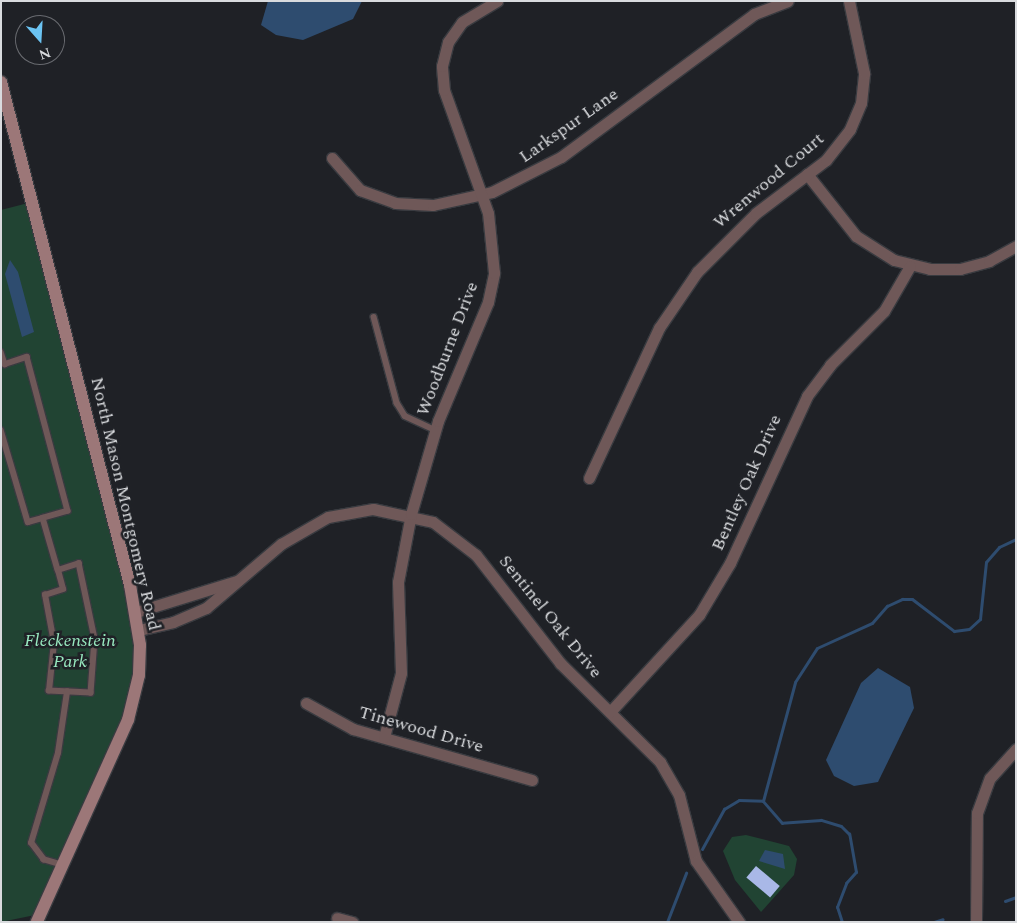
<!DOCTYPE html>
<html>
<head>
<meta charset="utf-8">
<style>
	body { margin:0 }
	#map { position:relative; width:1017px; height:923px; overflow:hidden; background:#1f2126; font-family:Spectral,serif }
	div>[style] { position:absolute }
	.green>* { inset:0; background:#214433 }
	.water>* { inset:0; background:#2e4c6f }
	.stream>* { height:3px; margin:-1.5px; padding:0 1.5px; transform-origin:1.5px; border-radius:1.5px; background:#2e4c6f }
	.building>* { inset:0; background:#a9b8e7; transform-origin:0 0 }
	.roads { filter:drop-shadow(1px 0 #393b40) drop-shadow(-1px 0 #393b40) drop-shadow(0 1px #393b40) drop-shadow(0 -1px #393b40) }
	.lane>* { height:5.5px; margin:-2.75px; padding:0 2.75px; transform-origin:2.75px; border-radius:2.75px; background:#6f5858 }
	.street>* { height:11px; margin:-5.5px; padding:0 5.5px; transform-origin:5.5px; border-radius:5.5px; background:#6f5858 }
	.secondary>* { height:12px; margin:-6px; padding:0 6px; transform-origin:6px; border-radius:6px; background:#9c7778 }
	span { translate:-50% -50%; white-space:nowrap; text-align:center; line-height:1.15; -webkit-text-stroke:5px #1f2126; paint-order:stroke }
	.street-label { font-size:18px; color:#d9dbde }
	.park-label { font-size:18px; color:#98e9c0; font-style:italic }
	.frame { position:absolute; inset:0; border:2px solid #d9dbde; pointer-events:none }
	.north { position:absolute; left:15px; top:15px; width:50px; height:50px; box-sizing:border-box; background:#1f2126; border:1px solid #696b70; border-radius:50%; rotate:161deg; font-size:14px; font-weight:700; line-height:20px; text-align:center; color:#d9dbde }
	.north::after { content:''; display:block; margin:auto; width:18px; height:22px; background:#6bc3f2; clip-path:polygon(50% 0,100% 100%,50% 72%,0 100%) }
</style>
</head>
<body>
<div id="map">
	<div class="green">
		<div style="clip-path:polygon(32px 202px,138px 622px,135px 698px,40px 914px,1px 922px,1px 210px)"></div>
		<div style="clip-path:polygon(746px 835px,789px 846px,797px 859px,794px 875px,761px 912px,735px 880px,723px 851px,732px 837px)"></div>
	</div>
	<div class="water">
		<div style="clip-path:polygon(268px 1px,362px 1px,353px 19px,303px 40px,276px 35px,261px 25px)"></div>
		<div style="clip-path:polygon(10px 260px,18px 272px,34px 332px,22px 337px,5px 274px)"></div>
		<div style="clip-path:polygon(878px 668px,910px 687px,914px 708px,878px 782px,854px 786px,834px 776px,826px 760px,861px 683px)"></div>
		<div style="clip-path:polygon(765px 850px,783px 854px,785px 869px,759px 861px)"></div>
	</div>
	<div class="stream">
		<div style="left:702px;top:849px;width:46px;rotate:-61.2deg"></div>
		<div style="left:724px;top:809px;width:17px;rotate:-31deg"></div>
		<div style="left:739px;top:800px;width:24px;rotate:2deg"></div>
		<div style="left:1005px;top:901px;width:12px;rotate:-20deg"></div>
		<div style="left:667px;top:922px;width:53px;rotate:-68.8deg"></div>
		<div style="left:842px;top:922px;width:16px;rotate:-108deg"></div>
		<div style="left:837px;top:907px;width:26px;rotate:-69deg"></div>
		<div style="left:846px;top:883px;width:15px;rotate:-48deg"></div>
		<div style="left:856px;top:872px;width:39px;rotate:-100deg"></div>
		<div style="left:849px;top:834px;width:11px;rotate:-135deg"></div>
		<div style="left:841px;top:826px;width:21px;rotate:-163deg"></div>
		<div style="left:821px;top:820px;width:39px;rotate:176deg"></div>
		<div style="left:782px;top:823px;width:29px;rotate:-131deg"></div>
		<div style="left:763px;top:801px;width:123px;rotate:-74.9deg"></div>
		<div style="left:795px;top:682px;width:40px;rotate:-57.1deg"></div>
		<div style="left:817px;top:648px;width:60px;rotate:-24.4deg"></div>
		<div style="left:872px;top:623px;width:23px;rotate:-49deg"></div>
		<div style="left:887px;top:606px;width:17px;rotate:-25deg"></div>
		<div style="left:902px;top:599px;width:10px"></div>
		<div style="left:912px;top:599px;width:53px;rotate:37.3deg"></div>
		<div style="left:954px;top:631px;width:15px;rotate:-8deg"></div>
		<div style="left:969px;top:629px;width:15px;rotate:-42deg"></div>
		<div style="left:980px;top:619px;width:57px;rotate:-84deg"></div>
		<div style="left:986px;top:562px;width:20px;rotate:-49deg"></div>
		<div style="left:999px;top:547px;width:19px;rotate:-25deg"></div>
		<div style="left:849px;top:922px;width:2px"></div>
		<div style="left:934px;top:922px;width:9px;rotate:-18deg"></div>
	</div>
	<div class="building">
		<div style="left:756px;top:866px;width:31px;height:15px;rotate:40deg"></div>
	</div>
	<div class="roads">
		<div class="lane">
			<div style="left:374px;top:317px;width:89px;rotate:75deg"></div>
			<div style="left:397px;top:403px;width:15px;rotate:58deg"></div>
			<div style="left:405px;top:416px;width:33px;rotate:25deg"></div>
			<div style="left:1px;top:352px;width:13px;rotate:72deg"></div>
			<div style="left:5px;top:364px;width:23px;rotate:-18deg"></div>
			<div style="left:27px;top:357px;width:159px;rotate:75.1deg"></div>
			<div style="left:68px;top:511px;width:26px;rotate:164deg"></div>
			<div style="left:43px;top:518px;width:54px;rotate:73.9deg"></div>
			<div style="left:58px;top:570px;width:22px;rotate:-18deg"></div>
			<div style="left:79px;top:563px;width:78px;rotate:78.1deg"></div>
			<div style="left:95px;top:639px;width:54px;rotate:94.2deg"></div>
			<div style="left:91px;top:693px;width:42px;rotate:-177.3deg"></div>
			<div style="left:49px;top:691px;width:48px;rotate:-84.1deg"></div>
			<div style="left:54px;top:643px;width:49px;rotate:-100.6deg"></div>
			<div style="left:45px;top:595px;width:19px;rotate:-18deg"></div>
			<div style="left:63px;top:589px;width:20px;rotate:-105deg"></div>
			<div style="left:1px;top:430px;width:96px;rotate:73.6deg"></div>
			<div style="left:28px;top:522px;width:16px;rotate:-15deg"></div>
			<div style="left:62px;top:865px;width:19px;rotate:-164deg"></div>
			<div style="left:44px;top:860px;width:21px;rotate:-127deg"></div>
			<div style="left:31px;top:843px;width:94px;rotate:-73.3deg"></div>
			<div style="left:58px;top:753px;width:62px;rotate:-81.6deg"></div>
		</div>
		<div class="street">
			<div style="left:332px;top:158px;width:43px;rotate:48.8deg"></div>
			<div style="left:360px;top:190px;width:37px;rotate:20deg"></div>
			<div style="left:395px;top:203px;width:38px;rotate:3deg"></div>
			<div style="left:433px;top:205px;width:60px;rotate:-12.4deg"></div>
			<div style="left:492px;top:192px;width:77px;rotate:-26.9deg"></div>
			<div style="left:561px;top:157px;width:240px;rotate:-36.5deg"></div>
			<div style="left:754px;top:14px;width:36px;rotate:-21deg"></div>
			<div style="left:807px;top:174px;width:79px;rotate:51.7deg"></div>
			<div style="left:856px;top:236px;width:45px;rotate:32.3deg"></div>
			<div style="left:894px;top:260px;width:37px;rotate:14deg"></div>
			<div style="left:930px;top:269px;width:30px"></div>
			<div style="left:960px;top:269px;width:30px;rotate:-15deg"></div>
			<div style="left:989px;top:261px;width:31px;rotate:-29deg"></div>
			<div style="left:589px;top:478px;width:166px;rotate:-65deg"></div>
			<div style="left:659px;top:328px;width:68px;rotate:-55.8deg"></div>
			<div style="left:697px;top:272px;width:83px;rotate:-45deg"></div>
			<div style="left:756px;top:213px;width:88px;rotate:-37.1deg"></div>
			<div style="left:826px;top:160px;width:39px;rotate:-52deg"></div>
			<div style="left:850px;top:129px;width:28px;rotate:-67deg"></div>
			<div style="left:861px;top:103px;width:30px;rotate:-84deg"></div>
			<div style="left:864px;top:73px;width:74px;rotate:-101.8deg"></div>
			<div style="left:136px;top:612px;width:106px;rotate:-17.1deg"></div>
			<div style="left:139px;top:630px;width:35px;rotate:-13deg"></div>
			<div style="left:173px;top:622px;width:36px;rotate:-23deg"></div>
			<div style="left:206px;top:608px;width:99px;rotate:-40.5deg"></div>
			<div style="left:281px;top:544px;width:54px;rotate:-29.9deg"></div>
			<div style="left:328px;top:517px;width:46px;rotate:-10.1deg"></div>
			<div style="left:373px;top:509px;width:61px;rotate:12.2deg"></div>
			<div style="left:433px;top:522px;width:54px;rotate:37.5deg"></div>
			<div style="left:476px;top:555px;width:137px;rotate:52.1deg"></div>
			<div style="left:560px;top:663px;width:141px;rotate:44.7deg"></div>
			<div style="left:660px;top:762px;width:38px;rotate:60deg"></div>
			<div style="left:679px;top:795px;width:68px;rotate:75.6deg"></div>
			<div style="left:696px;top:861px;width:75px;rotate:54.8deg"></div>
			<div style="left:306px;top:703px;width:54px;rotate:29deg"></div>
			<div style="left:353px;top:729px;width:186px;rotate:15.9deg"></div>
			<div style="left:610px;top:712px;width:132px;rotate:-47.5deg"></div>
			<div style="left:699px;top:615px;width:61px;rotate:-59.2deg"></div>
			<div style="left:730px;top:563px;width:184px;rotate:-65.2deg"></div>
			<div style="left:807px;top:396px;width:39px;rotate:-53deg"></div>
			<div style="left:830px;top:365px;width:76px;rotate:-45deg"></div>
			<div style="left:884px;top:311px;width:52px;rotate:-60deg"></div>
			<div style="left:384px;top:737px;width:66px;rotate:-75.1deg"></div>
			<div style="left:401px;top:673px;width:91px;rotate:-91.9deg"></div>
			<div style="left:398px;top:582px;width:69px;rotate:-79.2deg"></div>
			<div style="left:411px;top:514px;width:97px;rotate:-73.8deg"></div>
			<div style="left:438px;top:421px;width:129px;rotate:-67.2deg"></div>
			<div style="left:488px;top:302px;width:30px;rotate:-78deg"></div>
			<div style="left:494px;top:273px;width:60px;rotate:-95.7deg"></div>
			<div style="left:488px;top:213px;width:131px;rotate:-109.7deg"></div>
			<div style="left:444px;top:90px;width:24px;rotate:-95deg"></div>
			<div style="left:442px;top:66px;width:25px;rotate:-76deg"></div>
			<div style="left:448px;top:42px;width:24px;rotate:-55deg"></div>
			<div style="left:462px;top:22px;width:41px;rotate:-31deg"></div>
			<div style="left:337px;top:918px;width:16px;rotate:15deg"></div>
			<div style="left:976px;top:922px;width:109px;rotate:-89.5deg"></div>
			<div style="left:977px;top:813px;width:37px;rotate:-70deg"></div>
			<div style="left:990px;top:778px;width:39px;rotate:-48deg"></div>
		</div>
		<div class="secondary">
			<div style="left:1px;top:82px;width:519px;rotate:75.62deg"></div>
			<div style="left:130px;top:585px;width:61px;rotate:80.5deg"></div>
			<div style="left:140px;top:645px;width:30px;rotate:92deg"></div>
			<div style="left:139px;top:675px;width:46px;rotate:103.7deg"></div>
			<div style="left:128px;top:720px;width:222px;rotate:114.3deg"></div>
		</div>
	</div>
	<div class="street-label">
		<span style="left:569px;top:126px;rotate:-35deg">Larkspur Lane</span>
		<span style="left:769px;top:181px;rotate:-40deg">Wrenwood Court</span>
		<span style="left:448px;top:349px;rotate:-69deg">Woodburne Drive</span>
		<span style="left:747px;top:483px;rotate:-66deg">Bentley Oak Drive</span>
		<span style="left:125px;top:504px;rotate:77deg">North Mason Montgomery Road</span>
		<span style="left:550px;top:617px;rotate:51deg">Sentinel Oak Drive</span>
		<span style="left:421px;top:730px;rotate:16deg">Tinewood Drive</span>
	</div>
	<div class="park-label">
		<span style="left:70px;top:652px">Fleckenstein<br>Park</span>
	</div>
	<div class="frame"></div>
	<div class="north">N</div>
</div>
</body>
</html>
